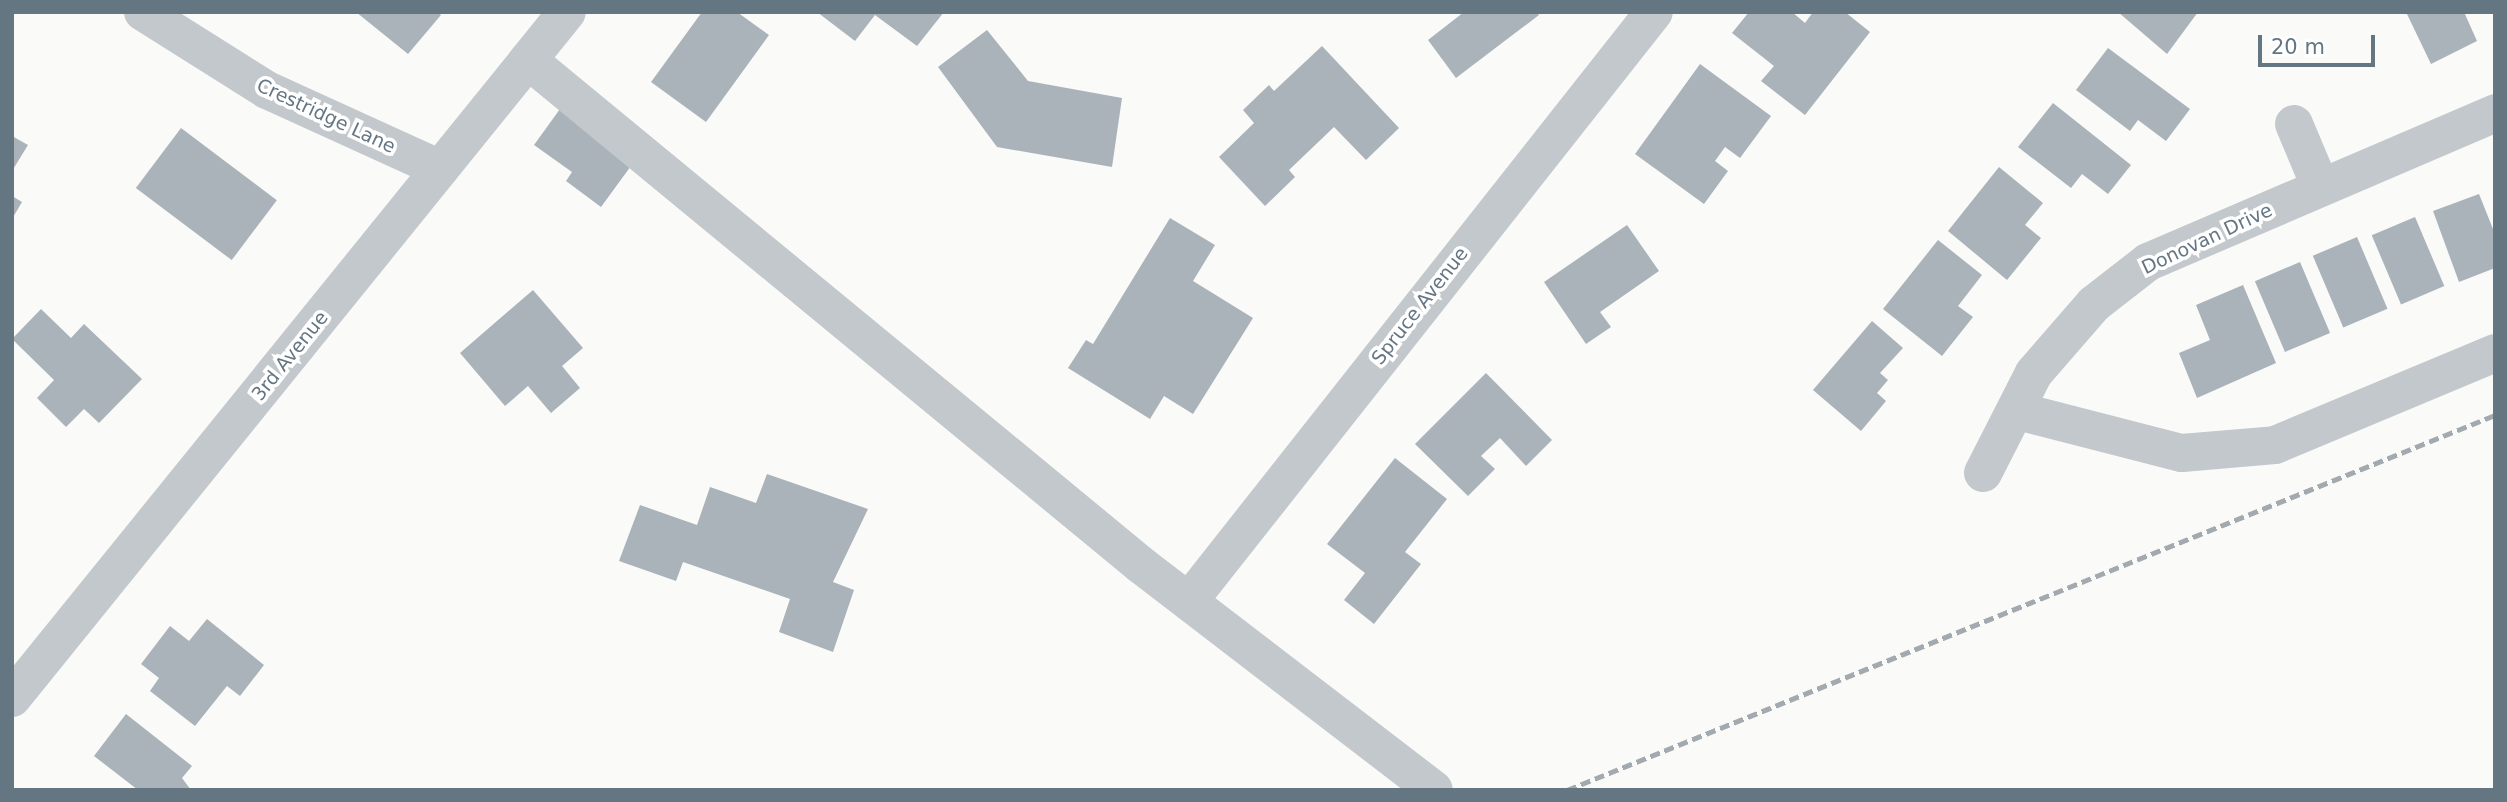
<!DOCTYPE html>
<html>
<head>
<meta charset="utf-8">
<style>
	body { margin:0 }
	#map { position:relative; width:2507px; height:802px; overflow:hidden; background:#fafaf8; font-family:"DejaVu Sans",sans-serif }
	div>[style] { position:absolute }
	.building>* { inset:0; background:#aab3b9; transform-origin:0 0 }
	.minor>* { height:38px; margin:-19px; padding:0 19px; transform-origin:19px; border-radius:19px; background:#c3c8cc }
	.rail>* { height:5px; margin-top:-2.5px; transform-origin:0; background:repeating-linear-gradient(90deg,#a2aab0 0 10px,transparent 0 15px) }
	span { translate:-50% -50%; white-space:nowrap; text-align:center; line-height:1.15; -webkit-text-stroke:7px #fff; paint-order:stroke }
	.street-label { font-size:19px; color:#657683 }
	.frame { position:absolute; inset:0; border:14px solid #657683; pointer-events:none }
	.scale { position:absolute; left:2258px; top:35px; width:117px; height:32px; box-sizing:border-box; border:4px solid #657683; border-top:0; padding-left:9px; font-size:21px; line-height:24px; white-space:nowrap; color:#657683; -webkit-text-stroke:5px #fff; paint-order:stroke }
</style>
</head>
<body>
<div id="map">
	<div class="building">
		<div style="clip-path:polygon(356px 12px,437px 12px,441px 15px,408px 54px)"></div>
		<div style="clip-path:polygon(702px 12px,737px 12px,769px 35px,706px 122px,651px 82px)"></div>
		<div style="clip-path:polygon(817px 12px,944px 12px,917px 46px,875px 15px,855px 41px)"></div>
		<div style="clip-path:polygon(1464px 12px,1537px 12px,1539px 15px,1456px 78px,1428px 40px)"></div>
		<div style="clip-path:polygon(1749px 12px,1792px 12px,1805px 23px,1813px 12px,1845px 12px,1870px 32px,1805px 115px,1761px 81px,1774px 66px,1732px 33px)"></div>
		<div style="clip-path:polygon(2118px 12px,2198px 12px,2167px 54px)"></div>
		<div style="clip-path:polygon(2406px 12px,2464px 12px,2477px 41px,2431px 64px)"></div>
		<div style="clip-path:polygon(987px 30px,1028px 81px,1122px 98px,1112px 167px,997px 147px,938px 67px)"></div>
		<div style="clip-path:polygon(1322px 46px,1399px 128px,1366px 160px,1334px 127px,1289px 170px,1295px 177px,1265px 206px,1219px 157px,1254px 123px,1243px 110px,1269px 85px,1274px 91px)"></div>
		<div style="clip-path:polygon(2108px 48px,2190px 109px,2166px 141px,2138px 120px,2130px 131px,2076px 90px)"></div>
		<div style="clip-path:polygon(1700px 64px,1771px 116px,1740px 158px,1725px 147px,1715px 161px,1728px 171px,1704px 204px,1635px 154px)"></div>
		<div style="clip-path:polygon(565px 102px,639px 155px,601px 207px,566px 181px,572px 172px,534px 145px)"></div>
		<div style="clip-path:polygon(2053px 103px,2131px 165px,2108px 194px,2082px 174px,2071px 188px,2018px 147px)"></div>
		<div style="left:181px;top:128px;width:120px;height:75px;rotate:37deg"></div>
		<div style="clip-path:polygon(12px 136px,28px 145px,12px 171px)"></div>
		<div style="clip-path:polygon(1999px 167px,2043px 203px,2025px 225px,2041px 238px,2007px 280px,1948px 231px)"></div>
		<div style="clip-path:polygon(2479px 194px,2495px 234px,2495px 268px,2459px 282px,2433px 211px)"></div>
		<div style="clip-path:polygon(12px 196px,22px 202px,12px 219px)"></div>
		<div style="left:2415px;top:217px;width:75px;height:47px;rotate:67deg"></div>
		<div style="clip-path:polygon(1170px 218px,1215px 245px,1193px 281px,1253px 318px,1193px 414px,1164px 396px,1150px 419px,1068px 368px,1086px 340px,1093px 344px)"></div>
		<div style="clip-path:polygon(1627px 225px,1659px 271px,1600px 312px,1611px 327px,1586px 344px,1544px 282px)"></div>
		<div style="left:2357px;top:237px;width:78px;height:48px;rotate:67deg"></div>
		<div style="clip-path:polygon(1938px 240px,1982px 275px,1958px 306px,1973px 317px,1942px 356px,1883px 309px)"></div>
		<div style="left:2300px;top:262px;width:77px;height:49px;rotate:67deg"></div>
		<div style="clip-path:polygon(2243px 285px,2276px 363px,2197px 398px,2179px 353px,2210px 340px,2196px 305px)"></div>
		<div style="clip-path:polygon(533px 290px,583px 348px,562px 366px,580px 388px,551px 413px,528px 386px,505px 406px,460px 353px)"></div>
		<div style="clip-path:polygon(41px 309px,71px 338px,84px 324px,142px 379px,99px 423px,84px 409px,66px 427px,37px 398px,54px 380px,12px 339px)"></div>
		<div style="clip-path:polygon(1872px 321px,1903px 348px,1880px 373px,1888px 380px,1877px 393px,1886px 401px,1861px 431px,1813px 390px)"></div>
		<div style="clip-path:polygon(1486px 373px,1552px 440px,1526px 466px,1500px 438px,1481px 456px,1495px 469px,1468px 496px,1415px 444px)"></div>
		<div style="clip-path:polygon(1395px 458px,1447px 499px,1405px 552px,1421px 564px,1374px 624px,1344px 600px,1365px 573px,1327px 544px)"></div>
		<div style="clip-path:polygon(767px 474px,868px 509px,833px 582px,854px 590px,833px 652px,779px 632px,790px 599px,683px 562px,676px 581px,619px 561px,640px 505px,697px 525px,710px 487px,756px 503px)"></div>
		<div style="clip-path:polygon(207px 619px,264px 665px,240px 696px,227px 686px,195px 726px,150px 691px,159px 678px,141px 664px,170px 626px,189px 641px)"></div>
		<div style="clip-path:polygon(126px 714px,192px 766px,182px 778px,191px 790px,138px 790px,94px 756px)"></div>
	</div>
	<div class="minor">
		<div style="left:143px;top:12px;width:146px;rotate:32.2deg"></div>
		<div style="left:267px;top:90px;width:190px;rotate:24.5deg"></div>
		<div style="left:528px;top:60px;width:794px;rotate:39.48deg"></div>
		<div style="left:1141px;top:565px;width:369px;rotate:37.5deg"></div>
		<div style="left:2294px;top:124px;width:67px;rotate:67.2deg"></div>
		<div style="left:2018px;top:411px;width:169px;rotate:14.4deg"></div>
		<div style="left:2182px;top:453px;width:93px;rotate:-4.9deg"></div>
		<div style="left:2275px;top:445px;width:238px;rotate:-22.7deg"></div>
		<div style="left:1983px;top:473px;width:112px;rotate:-63deg"></div>
		<div style="left:2034px;top:373px;width:91px;rotate:-49deg"></div>
		<div style="left:2094px;top:304px;width:68px;rotate:-37.9deg"></div>
		<div style="left:2148px;top:262px;width:378px;rotate:-23.2deg"></div>
		<div style="left:1189px;top:601px;width:750px;rotate:-51.71deg"></div>
		<div style="left:12px;top:698px;width:882px;rotate:-51.03deg"></div>
	</div>
	<div class="rail">
		<div style="left:1567px;top:790px;width:1001px;rotate:-22deg"></div>
	</div>
	<div class="street-label">
		<span style="left:326px;top:116px;rotate:25deg">Crestridge Lane</span>
		<span style="left:2207px;top:239px;rotate:-25deg">Donovan Drive</span>
		<span style="left:1420px;top:306px;rotate:-52deg">Spruce Avenue</span>
		<span style="left:290px;top:356px;rotate:-51deg">3rd Avenue</span>
	</div>
	<div class="frame"></div>
	<div class="scale">20 m</div>
</div>
</body>
</html>
